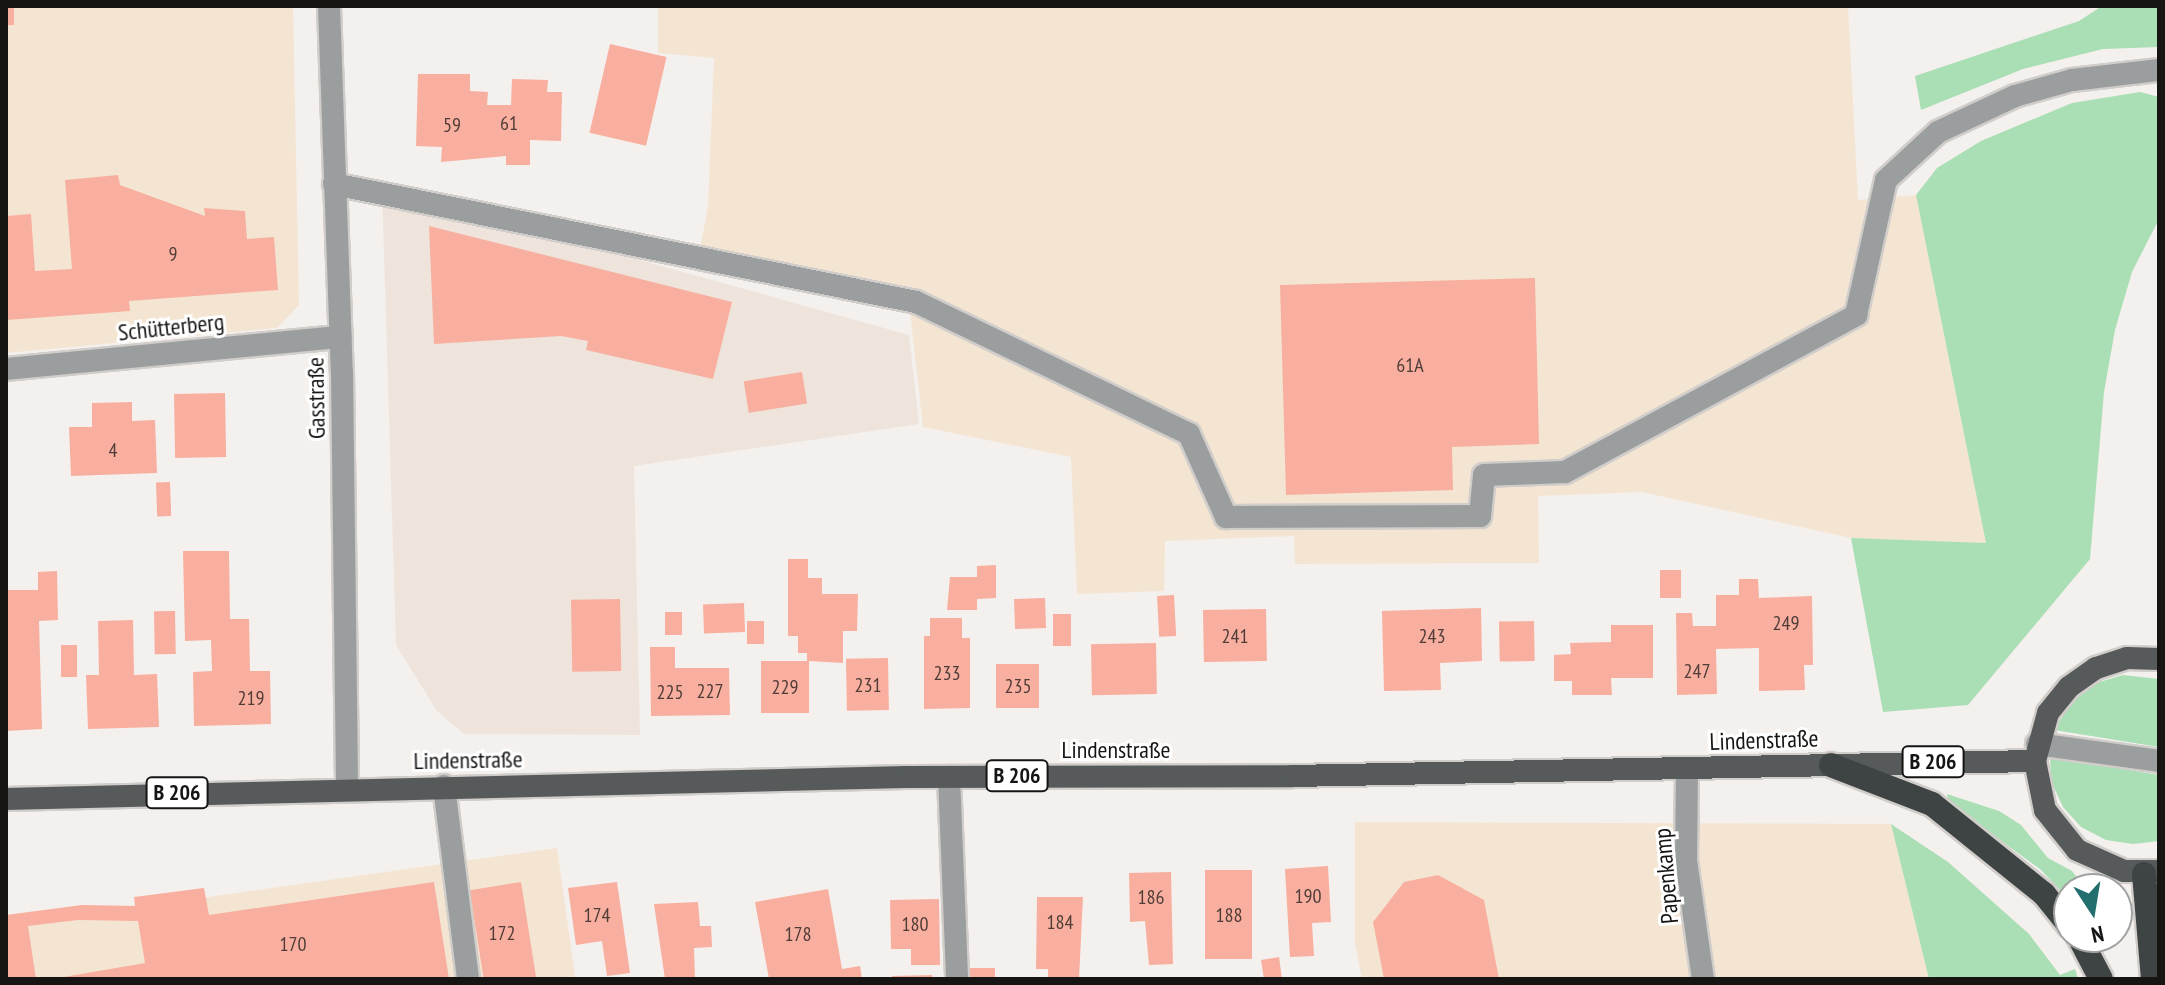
<!DOCTYPE html>
<html>
<head>
<meta charset="utf-8">
<style>
	body { margin:0 }
	#map { position:relative; width:2165px; height:985px; overflow:hidden; background:#f4f0ed; font-family:"PT Sans Narrow",sans-serif }
	div>[style] { position:absolute }
	.built>* { inset:0; background:#eee4db }
	.industrial>* { inset:0; background:#f4e5d2; transform-origin:0 0 }
	.green>* { inset:0; background:#aadeb4 }
	.building>* { inset:0; background:#f8af9f; transform-origin:0 0 }
	.roads { filter:drop-shadow(2px 0 #d1cdca) drop-shadow(-2px 0 #d1cdca) drop-shadow(0 2px #d1cdca) drop-shadow(0 -2px #d1cdca) }
	.service>* { height:22px; margin:-11px; padding:0 11px; transform-origin:11px; border-radius:11px; background:#9b9e9e }
	.minor>* { height:22px; margin:-11px; padding:0 11px; transform-origin:11px; border-radius:11px; background:#9b9e9e }
	.tertiary>* { height:22px; margin:-11px; padding:0 11px; transform-origin:11px; border-radius:11px; background:#9b9e9e }
	.primary>* { height:22px; margin:-11px; padding:0 11px; transform-origin:11px; border-radius:11px; background:#565a5a }
	.motorway>* { height:24px; margin:-12px; padding:0 12px; transform-origin:12px; border-radius:12px; background:#3e4343 }
	span { translate:-50% -50%; white-space:nowrap; text-align:center; line-height:1.15; -webkit-text-stroke:6px #fff; paint-order:stroke }
	.number-label { font-size:20px; color:#4f3c37 }
	.number-label span { -webkit-text-stroke-width:0 }
	.shield-label span { padding:2px 6px; background:#fff; border:2px solid; border-radius:6px; -webkit-text-stroke-width:0 }
	.shield-label { font-size:22px; color:#171514; font-weight:700 }
	.street-label { font-size:24px; color:#171514 }
	.frame { position:absolute; inset:0; border:8px solid #171514; pointer-events:none }
	.north { position:absolute; left:2053px; top:873px; width:80px; height:80px; box-sizing:border-box; background:#fff; border:2px solid #a2a1a1; border-radius:50%; rotate:168deg; font-size:22px; font-weight:700; line-height:32px; text-align:center; color:#171514 }
	.north::after { content:''; display:block; margin:auto; width:28px; height:36px; background:#236e6e; clip-path:polygon(50% 0,100% 100%,50% 72%,0 100%) }
</style>
</head>
<body>
<div id="map">
	<div class="built">
		<div style="clip-path:polygon(382px 188px,909px 335px,919px 424px,634px 466px,640px 735px,464px 734px,437px 711px,396px 645px)"></div>
	</div>
	<div class="industrial">
		<div style="clip-path:polygon(6px 6px,293px 6px,299px 305px,277px 328px,6px 353px)"></div>
		<div style="clip-path:polygon(658px 6px,1848px 6px,1858px 200px,1916px 195px,1986px 543px,1851px 538px,1642px 492px,1538px 496px,1539px 563px,1295px 564px,1294px 536px,1165px 541px,1164px 591px,1077px 594px,1071px 457px,923px 427px,910px 311px,699px 255px,708px 206px,714px 58px,658px 53px)"></div>
		<div style="clip-path:polygon(1355px 822px,1891px 824px,1929px 979px,1362px 979px,1355px 943px)"></div>
		<div style="left:557px;top:848px;width:132px;height:551px;rotate:82deg"></div>
	</div>
	<div class="green">
		<div style="clip-path:polygon(2102px 6px,2159px 6px,2159px 47px,2103px 49px,2023px 69px,1921px 110px,1915px 76px,2079px 21px)"></div>
		<div style="clip-path:polygon(2140px 92px,2159px 97px,2159px 219px,2132px 272px,2115px 330px,2104px 392px,2090px 559px,1968px 705px,1883px 712px,1851px 538px,1986px 543px,1916px 195px,1937px 168px,1981px 141px,2072px 103px)"></div>
		<div style="clip-path:polygon(2123px 675px,2159px 679px,2159px 747px,2054px 730px,2073px 700px,2096px 683px)"></div>
		<div style="clip-path:polygon(2050px 757px,2159px 775px,2159px 841px,2133px 844px,2106px 840px,2081px 827px,2063px 807px,2051px 781px)"></div>
		<div style="clip-path:polygon(1947px 794px,1999px 811px,2021px 825px,2048px 858px,2072px 871px,2086px 889px,2069px 889px,2069px 899px,2040px 869px,1949px 803px)"></div>
		<div style="clip-path:polygon(1891px 824px,1948px 862px,2029px 934px,2060px 975px,2075px 969px,2078px 979px,1929px 979px)"></div>
	</div>
	<div class="building">
		<div style="left:6px;top:6px;width:8px;height:19px"></div>
		<div style="left:610px;top:44px;width:58px;height:91px;rotate:13deg"></div>
		<div style="clip-path:polygon(418px 74px,470px 74px,470px 91px,488px 92px,487px 105px,511px 105px,512px 79px,548px 80px,547px 92px,562px 92px,561px 141px,530px 140px,530px 165px,506px 165px,506px 156px,441px 162px,442px 147px,416px 146px)"></div>
		<div style="clip-path:polygon(118px 175px,120px 185px,205px 216px,204px 208px,245px 211px,247px 239px,274px 237px,278px 290px,129px 301px,130px 311px,6px 320px,6px 216px,31px 214px,35px 271px,72px 269px,65px 180px)"></div>
		<div style="clip-path:polygon(429px 226px,732px 302px,713px 379px,586px 350px,588px 341px,561px 336px,434px 344px)"></div>
		<div style="clip-path:polygon(1535px 278px,1539px 444px,1452px 447px,1453px 490px,1286px 495px,1280px 285px)"></div>
		<div style="left:802px;top:372px;width:32px;height:59px;rotate:81deg"></div>
		<div style="left:225px;top:393px;width:64px;height:51px;rotate:89deg"></div>
		<div style="clip-path:polygon(132px 402px,132px 421px,155px 420px,157px 473px,71px 476px,69px 427px,92px 427px,92px 403px)"></div>
		<div style="left:170px;top:482px;width:34px;height:14px;rotate:88deg"></div>
		<div style="clip-path:polygon(183px 551px,229px 551px,230px 619px,249px 619px,250px 671px,270px 671px,271px 724px,194px 726px,193px 672px,212px 671px,211px 640px,185px 641px)"></div>
		<div style="clip-path:polygon(788px 559px,808px 559px,808px 578px,822px 578px,822px 594px,858px 594px,857px 631px,843px 631px,843px 663px,809px 661px,809px 713px,761px 713px,761px 661px,807px 661px,807px 653px,798px 653px,798px 636px,788px 636px)"></div>
		<div style="clip-path:polygon(996px 565px,996px 598px,977px 599px,977px 610px,947px 610px,950px 577px,977px 577px,977px 566px)"></div>
		<div style="left:1660px;top:570px;width:21px;height:28px"></div>
		<div style="clip-path:polygon(57px 571px,58px 620px,39px 621px,42px 729px,6px 731px,6px 590px,38px 590px,38px 572px)"></div>
		<div style="clip-path:polygon(1739px 579px,1758px 579px,1759px 598px,1812px 596px,1813px 665px,1804px 665px,1805px 690px,1759px 691px,1759px 648px,1716px 649px,1717px 694px,1677px 695px,1676px 613px,1692px 613px,1693px 626px,1716px 626px,1716px 595px,1739px 595px)"></div>
		<div style="left:1174px;top:595px;width:41px;height:17px;rotate:87deg"></div>
		<div style="left:1045px;top:598px;width:30px;height:31px;rotate:88deg"></div>
		<div style="left:620px;top:599px;width:72px;height:49px;rotate:89deg"></div>
		<div style="left:744px;top:603px;width:29px;height:41px;rotate:88deg"></div>
		<div style="clip-path:polygon(1481px 608px,1482px 661px,1440px 663px,1441px 690px,1384px 691px,1382px 611px)"></div>
		<div style="left:1266px;top:609px;width:52px;height:63px;rotate:89deg"></div>
		<div style="left:175px;top:611px;width:43px;height:21px;rotate:89deg"></div>
		<div style="left:665px;top:612px;width:17px;height:23px"></div>
		<div style="left:1053px;top:614px;width:18px;height:32px"></div>
		<div style="clip-path:polygon(930px 618px,962px 618px,962px 638px,970px 638px,970px 708px,924px 709px,924px 636px,930px 636px)"></div>
		<div style="clip-path:polygon(133px 620px,134px 675px,157px 674px,159px 727px,88px 729px,86px 675px,99px 675px,98px 621px)"></div>
		<div style="left:747px;top:621px;width:17px;height:23px"></div>
		<div style="left:1534px;top:621px;width:40px;height:35px;rotate:89deg"></div>
		<div style="clip-path:polygon(1611px 625px,1653px 625px,1653px 678px,1611px 678px,1612px 695px,1572px 695px,1572px 681px,1554px 681px,1554px 655px,1571px 654px,1570px 643px,1611px 642px)"></div>
		<div style="left:1156px;top:643px;width:51px;height:65px;rotate:89deg"></div>
		<div style="left:61px;top:645px;width:16px;height:32px"></div>
		<div style="clip-path:polygon(650px 647px,675px 647px,675px 668px,729px 668px,730px 715px,651px 716px)"></div>
		<div style="left:888px;top:658px;width:52px;height:42px;rotate:89deg"></div>
		<div style="left:996px;top:664px;width:43px;height:44px"></div>
		<div style="clip-path:polygon(1328px 866px,1331px 922px,1312px 923px,1314px 956px,1290px 957px,1285px 869px)"></div>
		<div style="left:1252px;top:870px;width:89px;height:47px;rotate:90deg"></div>
		<div style="clip-path:polygon(1171px 872px,1173px 964px,1149px 965px,1145px 921px,1130px 922px,1129px 873px)"></div>
		<div style="clip-path:polygon(1438px 875px,1484px 900px,1499px 979px,1384px 979px,1373px 922px,1404px 882px)"></div>
		<div style="clip-path:polygon(434px 882px,449px 979px,52px 979px,145px 963px,138px 921px,78px 920px,28px 926px,36px 979px,6px 979px,6px 915px,82px 905px,135px 906px,134px 897px,204px 888px,209px 915px)"></div>
		<div style="left:521px;top:882px;width:98px;height:52px;rotate:81deg"></div>
		<div style="clip-path:polygon(617px 882px,630px 973px,607px 976px,602px 941px,576px 945px,568px 888px)"></div>
		<div style="clip-path:polygon(828px 889px,842px 969px,860px 966px,862px 979px,769px 979px,755px 902px)"></div>
		<div style="clip-path:polygon(1037px 897px,1083px 897px,1079px 979px,1048px 979px,1048px 969px,1036px 969px)"></div>
		<div style="clip-path:polygon(939px 899px,940px 965px,911px 965px,911px 949px,891px 949px,890px 900px)"></div>
		<div style="clip-path:polygon(698px 902px,700px 926px,711px 926px,712px 947px,694px 948px,695px 979px,665px 979px,654px 904px)"></div>
		<div style="clip-path:polygon(1279px 957px,1282px 979px,1264px 979px,1261px 960px)"></div>
		<div style="left:995px;top:968px;width:11px;height:28px;rotate:90deg"></div>
		<div style="clip-path:polygon(932px 975px,933px 979px,892px 979px,892px 976px)"></div>
	</div>
	<div class="roads">
		<div class="service">
			<div style="left:334px;top:184px;width:594px;rotate:11.46deg"></div>
			<div style="left:916px;top:302px;width:303px;rotate:25.8deg"></div>
			<div style="left:1189px;top:434px;width:91px;rotate:66deg"></div>
			<div style="left:1226px;top:517px;width:254px;rotate:-0.2deg"></div>
			<div style="left:1480px;top:516px;width:41px;rotate:-84.4deg"></div>
			<div style="left:1484px;top:475px;width:81px;rotate:-2.1deg"></div>
			<div style="left:1565px;top:472px;width:331px;rotate:-28.3deg"></div>
			<div style="left:1856px;top:315px;width:138px;rotate:-77.5deg"></div>
			<div style="left:1886px;top:180px;width:71px;rotate:-42.7deg"></div>
			<div style="left:1938px;top:132px;width:85px;rotate:-25.1deg"></div>
			<div style="left:2015px;top:96px;width:59px;rotate:-15.7deg"></div>
			<div style="left:2072px;top:80px;width:88px;rotate:-6.6deg"></div>
			<div style="left:2037px;top:744px;width:123px;rotate:7.9deg"></div>
			<div style="left:949px;top:777px;width:202px;rotate:87.7deg"></div>
			<div style="left:444px;top:786px;width:194px;rotate:82.9deg"></div>
		</div>
		<div class="minor">
			<div style="left:6px;top:369px;width:336px;rotate:-5.5deg"></div>
			<div style="left:1687px;top:769px;width:91px;rotate:90.6deg"></div>
			<div style="left:1686px;top:860px;width:120px;rotate:81.9deg"></div>
		</div>
		<div class="tertiary">
			<div style="left:329px;top:6px;width:366px;rotate:88deg"></div>
			<div style="left:342px;top:372px;width:417px;rotate:89.3deg"></div>
		</div>
		<div class="primary">
			<div style="left:2159px;top:659px;width:32px;rotate:-178deg"></div>
			<div style="left:2127px;top:658px;width:33px;rotate:162deg"></div>
			<div style="left:2096px;top:668px;width:33px;rotate:145deg"></div>
			<div style="left:2069px;top:687px;width:33px;rotate:129deg"></div>
			<div style="left:2048px;top:713px;width:50px;rotate:105.2deg"></div>
			<div style="left:2035px;top:761px;width:50px;rotate:78.5deg"></div>
			<div style="left:2045px;top:810px;width:51px;rotate:51.3deg"></div>
			<div style="left:2077px;top:850px;width:51px;rotate:24.1deg"></div>
			<div style="left:2124px;top:871px;width:35px"></div>
			<div style="left:6px;top:799px;width:900px;rotate:-1.4deg"></div>
			<div style="left:906px;top:777px;width:386px;rotate:-0.1deg"></div>
			<div style="left:1292px;top:776px;width:743px;rotate:-1.16deg"></div>
		</div>
		<div class="motorway">
			<div style="left:1831px;top:765px;width:108px;rotate:21.1deg"></div>
			<div style="left:1932px;top:804px;width:144px;rotate:38.8deg"></div>
			<div style="left:2044px;top:894px;width:40px;rotate:51deg"></div>
			<div style="left:2144px;top:874px;width:105px;rotate:85.1deg"></div>
			<div style="left:2079px;top:937px;width:47px;rotate:62.4deg"></div>
		</div>
	</div>
	<div class="number-label">
		<span style="left:509px;top:123px">61</span>
		<span style="left:452px;top:125px">59</span>
		<span style="left:173px;top:254px">9</span>
		<span style="left:1410px;top:365px">61A</span>
		<span style="left:113px;top:450px">4</span>
		<span style="left:1786px;top:623px">249</span>
		<span style="left:1235px;top:636px">241</span>
		<span style="left:1432px;top:636px">243</span>
		<span style="left:1697px;top:671px">247</span>
		<span style="left:947px;top:673px">233</span>
		<span style="left:868px;top:685px">231</span>
		<span style="left:1018px;top:686px">235</span>
		<span style="left:785px;top:687px">229</span>
		<span style="left:710px;top:691px">227</span>
		<span style="left:670px;top:692px">225</span>
		<span style="left:251px;top:698px">219</span>
		<span style="left:1308px;top:896px">190</span>
		<span style="left:1151px;top:897px">186</span>
		<span style="left:597px;top:915px">174</span>
		<span style="left:1229px;top:915px">188</span>
		<span style="left:1060px;top:922px">184</span>
		<span style="left:915px;top:924px">180</span>
		<span style="left:502px;top:933px">172</span>
		<span style="left:798px;top:934px">178</span>
		<span style="left:293px;top:944px">170</span>
	</div>
	<div class="shield-label">
		<span style="left:1933px;top:762px">B 206</span>
		<span style="left:1017px;top:776px">B 206</span>
		<span style="left:177px;top:793px">B 206</span>
	</div>
	<div class="street-label">
		<span style="left:171px;top:327px;rotate:-6deg">Schütterberg</span>
		<span style="left:316px;top:398px;rotate:-91deg">Gasstraße</span>
		<span style="left:1764px;top:740px;rotate:-2deg">Lindenstraße</span>
		<span style="left:1116px;top:750px">Lindenstraße</span>
		<span style="left:468px;top:760px;rotate:-1deg">Lindenstraße</span>
		<span style="left:1666px;top:876px;rotate:-95deg">Papenkamp</span>
	</div>
	<div class="frame"></div>
	<div class="north">N</div>
</div>
</body>
</html>
